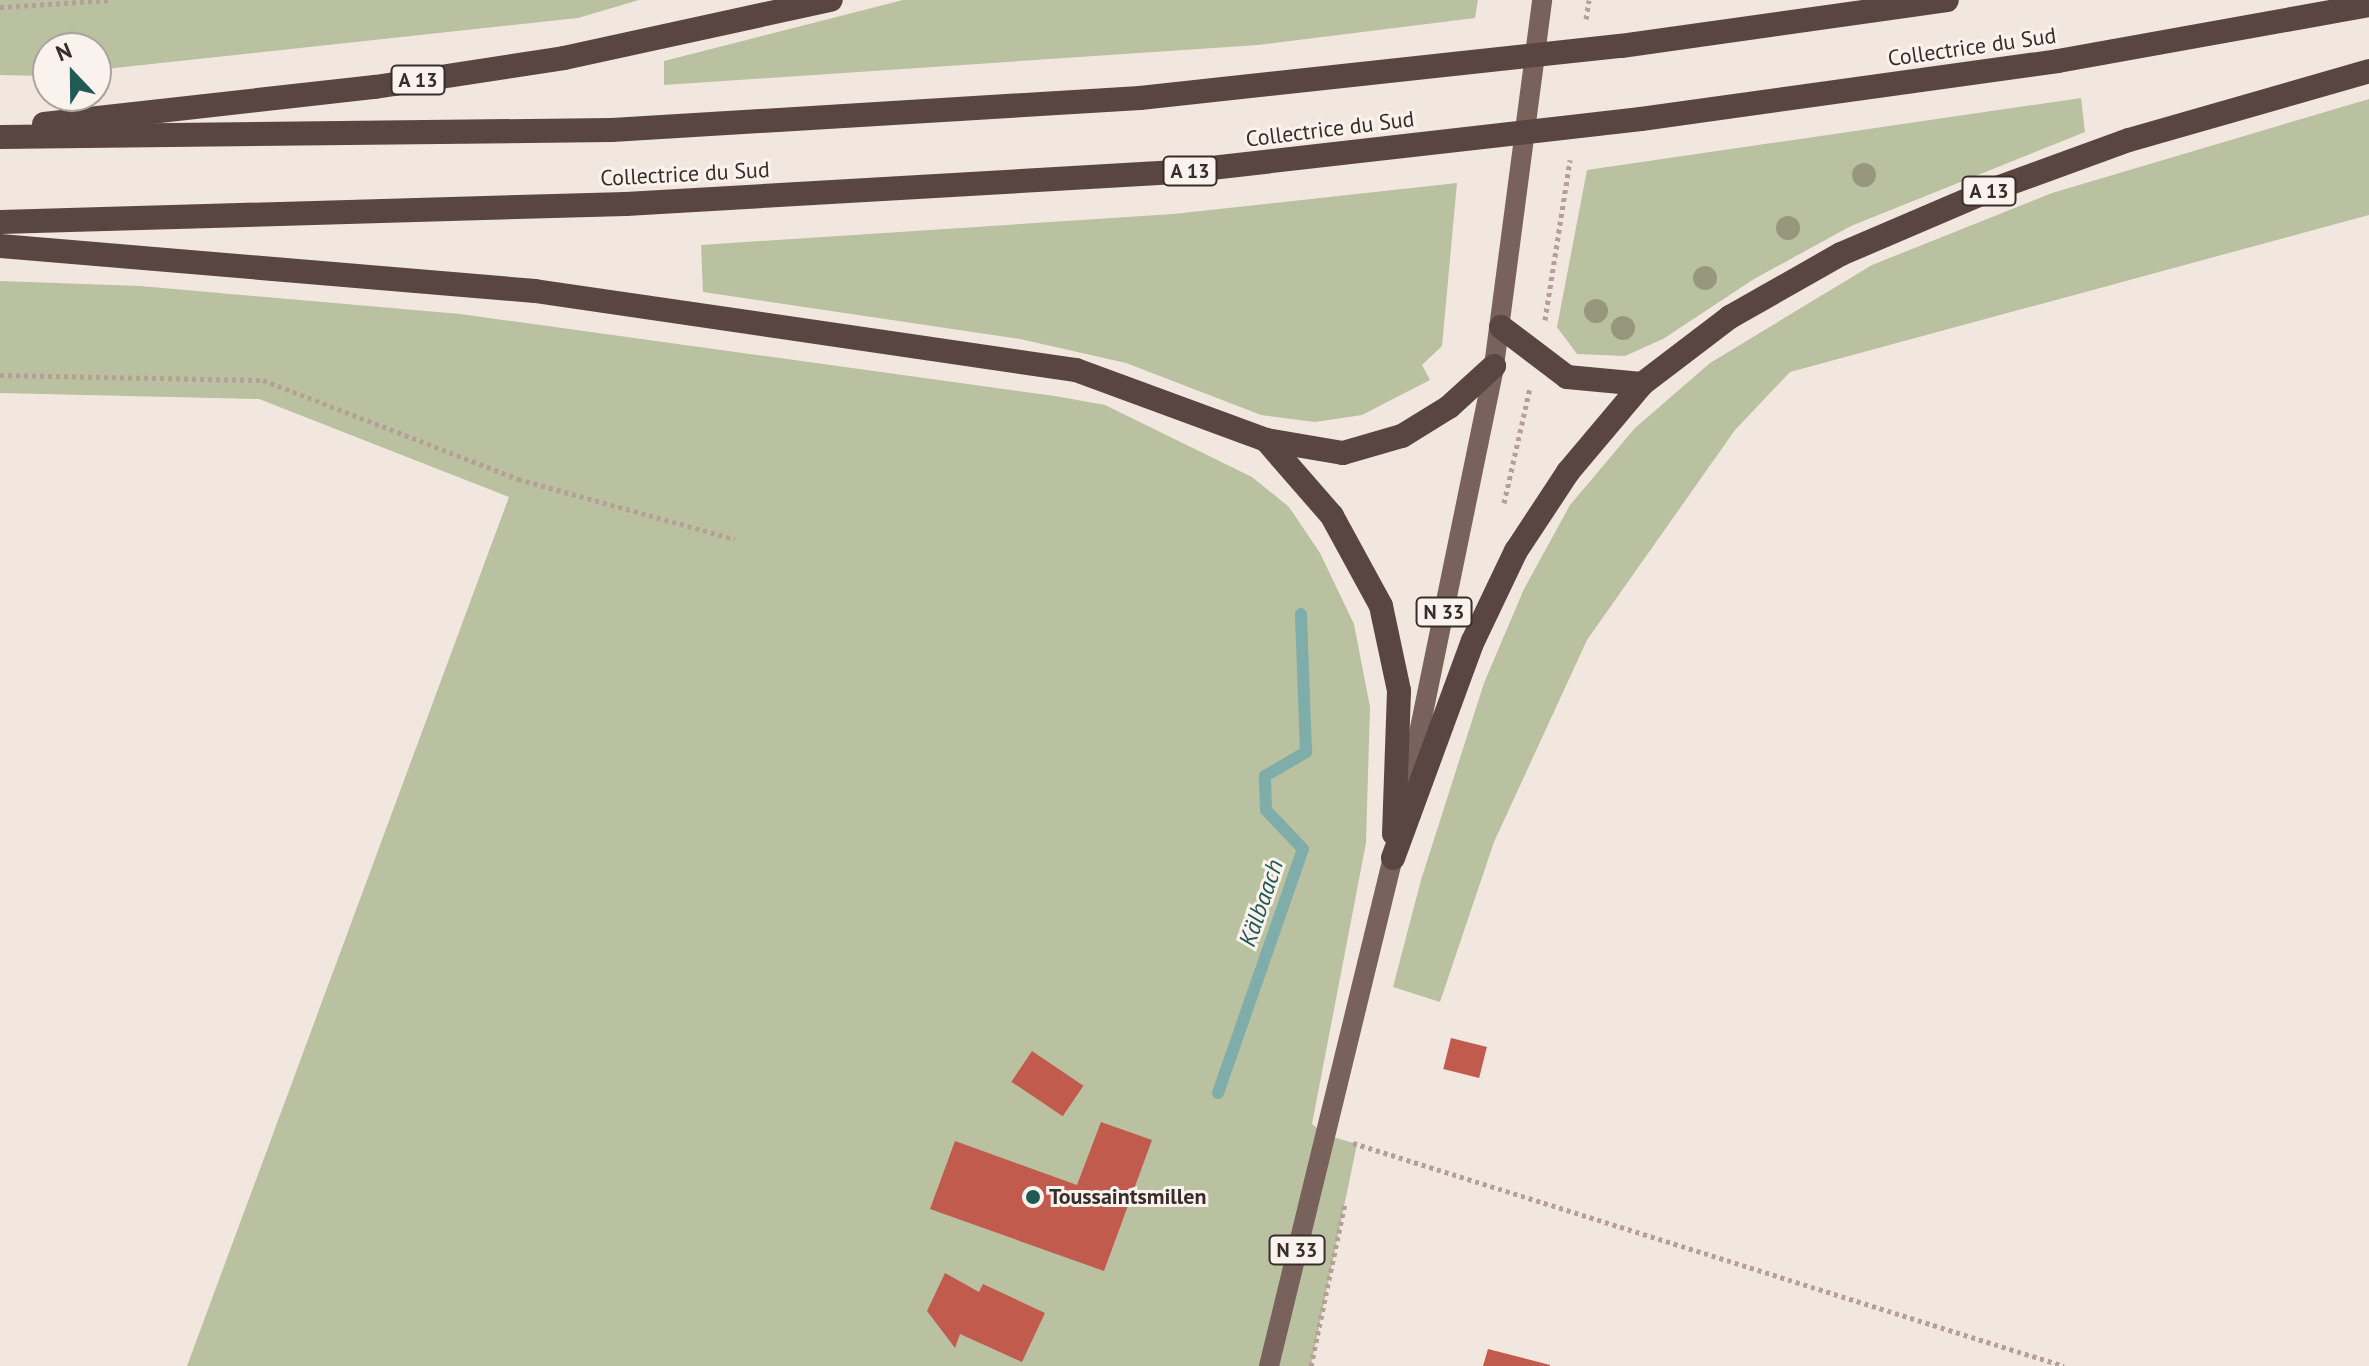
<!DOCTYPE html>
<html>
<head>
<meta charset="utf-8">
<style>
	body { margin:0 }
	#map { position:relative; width:2369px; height:1366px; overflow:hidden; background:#f2e7df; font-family:"PT Sans",sans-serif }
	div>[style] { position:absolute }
	.green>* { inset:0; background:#bac1a0 }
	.stream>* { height:12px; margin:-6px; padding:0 6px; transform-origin:6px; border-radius:6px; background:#7faeaa }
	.building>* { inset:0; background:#c15b4e; transform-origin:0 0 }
	.path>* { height:5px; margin-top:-2.5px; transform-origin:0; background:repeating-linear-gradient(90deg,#b69f96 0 4px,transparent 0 8px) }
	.major>* { height:20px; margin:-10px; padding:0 10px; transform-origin:10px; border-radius:10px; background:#7a625c }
	.highway>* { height:24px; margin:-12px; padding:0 12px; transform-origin:12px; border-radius:12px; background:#594642 }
	.trees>* { width:24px; height:24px; margin:-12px; border-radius:50%; background:#97977e }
	.dots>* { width:22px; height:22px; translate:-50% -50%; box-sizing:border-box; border:4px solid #faf2ec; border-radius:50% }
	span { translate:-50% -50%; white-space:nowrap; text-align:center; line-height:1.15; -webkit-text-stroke:6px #faf2ec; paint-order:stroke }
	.shield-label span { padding:2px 6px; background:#faf2ec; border:2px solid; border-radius:6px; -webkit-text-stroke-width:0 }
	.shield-label { font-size:20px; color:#382d2a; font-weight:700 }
	.street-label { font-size:22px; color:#382d2a }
	.poi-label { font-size:22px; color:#382d2a; font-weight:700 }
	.left { translate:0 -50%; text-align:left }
	.water-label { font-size:24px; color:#215955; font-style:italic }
	.north { position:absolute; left:32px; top:32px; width:80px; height:80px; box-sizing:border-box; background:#faf2ec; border:2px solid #aca39e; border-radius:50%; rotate:338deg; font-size:22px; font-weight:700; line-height:32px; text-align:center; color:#382d2a }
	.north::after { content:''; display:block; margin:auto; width:28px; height:36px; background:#215955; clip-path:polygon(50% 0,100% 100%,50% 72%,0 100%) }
</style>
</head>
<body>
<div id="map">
	<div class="green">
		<div style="clip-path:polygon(0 0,639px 0,578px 18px,96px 70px,96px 48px,48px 48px,44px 76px,0 75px)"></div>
		<div style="clip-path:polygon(903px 0,1478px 0,1475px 18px,1258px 45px,664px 85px,664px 61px)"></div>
		<div style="clip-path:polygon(2081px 98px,2085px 132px,1851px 226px,1754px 279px,1663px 339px,1625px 356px,1577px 354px,1557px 327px,1587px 170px)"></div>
		<div style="clip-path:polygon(2369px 99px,2369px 215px,1790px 372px,1735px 430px,1587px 640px,1494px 842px,1440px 1002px,1393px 987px,1421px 880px,1484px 683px,1524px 589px,1570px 505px,1635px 428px,1710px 363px,1872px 265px,2052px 193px)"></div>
		<div style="clip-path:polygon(1457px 183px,1442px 346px,1422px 365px,1430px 380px,1362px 415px,1315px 422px,1261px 415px,1126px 363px,1020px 339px,703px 292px,701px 245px,1173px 214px)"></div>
		<div style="clip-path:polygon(0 281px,140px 286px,460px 314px,1055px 396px,1105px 405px,1252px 477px,1289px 507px,1320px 553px,1354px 624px,1370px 707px,1366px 843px,1312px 1124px,1326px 1135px,1357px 1144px,1311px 1366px,187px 1366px,509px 497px,259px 399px,0 393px)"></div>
	</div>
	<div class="stream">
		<div style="left:1218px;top:1093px;width:258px;rotate:-70.8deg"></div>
		<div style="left:1303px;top:849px;width:54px;rotate:-133.5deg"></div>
		<div style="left:1266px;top:810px;width:34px;rotate:-92deg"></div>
		<div style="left:1265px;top:776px;width:48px;rotate:-30.3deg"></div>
		<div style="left:1306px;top:752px;width:138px;rotate:-92.1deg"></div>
	</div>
	<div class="building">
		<div style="left:1451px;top:1038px;width:37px;height:32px;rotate:14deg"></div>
		<div style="left:1032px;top:1051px;width:62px;height:37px;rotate:34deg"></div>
		<div style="clip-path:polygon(1101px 1122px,1152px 1140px,1104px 1271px,930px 1209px,955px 1141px,1077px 1185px)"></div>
		<div style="clip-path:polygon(945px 1273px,979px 1292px,983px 1284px,1045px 1313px,1022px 1362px,960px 1334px,955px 1348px,927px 1311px)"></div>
		<div style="clip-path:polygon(1488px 1349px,1550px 1365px,1550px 1366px,1483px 1366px)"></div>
	</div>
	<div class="path">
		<div style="left:0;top:7px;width:111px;rotate:-3.6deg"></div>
		<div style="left:1586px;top:19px;width:19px;rotate:-81deg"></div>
		<div style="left:1545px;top:320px;width:162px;rotate:-81.1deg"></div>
		<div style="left:0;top:375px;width:263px;rotate:1.1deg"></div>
		<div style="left:263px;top:380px;width:274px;rotate:21.2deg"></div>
		<div style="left:518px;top:479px;width:225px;rotate:15.5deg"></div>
		<div style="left:1504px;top:503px;width:118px;rotate:-77.3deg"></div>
		<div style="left:1353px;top:1143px;width:745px;rotate:17.41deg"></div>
		<div style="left:1311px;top:1366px;width:167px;rotate:-78.2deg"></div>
	</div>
	<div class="major">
		<div style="left:1404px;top:806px;width:449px;rotate:-78.4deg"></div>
		<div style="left:1494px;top:366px;width:369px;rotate:-82.5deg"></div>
		<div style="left:1269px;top:1366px;width:536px;rotate:-76.3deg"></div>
	</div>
	<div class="highway">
		<div style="left:44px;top:124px;width:333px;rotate:-6.4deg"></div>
		<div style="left:375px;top:87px;width:191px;rotate:-8.7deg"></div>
		<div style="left:564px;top:58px;width:273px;rotate:-12.3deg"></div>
		<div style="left:0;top:137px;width:612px;rotate:-0.66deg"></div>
		<div style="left:612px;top:130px;width:529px;rotate:-3.47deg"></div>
		<div style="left:1140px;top:98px;width:484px;rotate:-6.2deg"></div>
		<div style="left:1621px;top:46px;width:329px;rotate:-8deg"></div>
		<div style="left:0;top:222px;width:626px;rotate:-1.65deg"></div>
		<div style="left:626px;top:204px;width:551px;rotate:-3.33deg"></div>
		<div style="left:1176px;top:172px;width:468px;rotate:-6.5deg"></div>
		<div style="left:1641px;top:119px;width:421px;rotate:-7.9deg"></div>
		<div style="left:2058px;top:61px;width:316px;rotate:-10.2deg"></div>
		<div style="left:0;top:246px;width:537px;rotate:4.81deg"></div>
		<div style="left:535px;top:291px;width:547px;rotate:8.31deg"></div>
		<div style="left:1076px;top:370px;width:202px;rotate:20.2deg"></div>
		<div style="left:1266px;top:440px;width:78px;rotate:9.6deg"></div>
		<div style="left:1343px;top:453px;width:61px;rotate:-16.1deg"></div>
		<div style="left:1402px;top:436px;width:55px;rotate:-31.7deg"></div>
		<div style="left:1449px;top:407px;width:61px;rotate:-42.3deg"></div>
		<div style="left:1501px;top:327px;width:83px;rotate:37.1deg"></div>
		<div style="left:1567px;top:377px;width:75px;rotate:5.3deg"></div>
		<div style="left:1266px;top:440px;width:101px;rotate:49deg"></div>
		<div style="left:1332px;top:516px;width:102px;rotate:61.4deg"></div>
		<div style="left:1381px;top:606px;width:87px;rotate:78deg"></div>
		<div style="left:1399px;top:691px;width:143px;rotate:92deg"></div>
		<div style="left:1393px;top:858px;width:231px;rotate:-69.8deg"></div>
		<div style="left:1473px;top:641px;width:100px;rotate:-64.5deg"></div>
		<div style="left:1516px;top:551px;width:95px;rotate:-56.6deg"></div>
		<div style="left:1568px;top:472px;width:115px;rotate:-49.9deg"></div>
		<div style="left:1642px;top:384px;width:111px;rotate:-37.3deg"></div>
		<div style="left:1730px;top:317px;width:128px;rotate:-29.6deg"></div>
		<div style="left:1841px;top:254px;width:155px;rotate:-23.2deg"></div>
		<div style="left:1983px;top:193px;width:155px;rotate:-20deg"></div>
		<div style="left:2129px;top:140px;width:250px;rotate:-16deg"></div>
	</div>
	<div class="trees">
		<div style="left:1864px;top:175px"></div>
		<div style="left:1788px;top:228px"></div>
		<div style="left:1705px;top:278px"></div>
		<div style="left:1596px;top:311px"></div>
		<div style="left:1623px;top:328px"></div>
	</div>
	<div class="dots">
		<div style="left:1033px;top:1197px;background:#215955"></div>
	</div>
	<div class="shield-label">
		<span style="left:418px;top:80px">A 13</span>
		<span style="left:1190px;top:171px">A 13</span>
		<span style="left:1989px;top:191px">A 13</span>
		<span style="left:1444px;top:612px">N 33</span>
		<span style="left:1297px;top:1250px">N 33</span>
	</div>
	<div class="street-label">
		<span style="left:1972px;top:47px;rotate:-8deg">Collectrice du Sud</span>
		<span style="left:1330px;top:129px;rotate:-7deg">Collectrice du Sud</span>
		<span style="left:685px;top:174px;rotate:-3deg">Collectrice du Sud</span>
	</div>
	<div class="poi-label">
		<span class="left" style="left:1049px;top:1197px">Toussaintsmillen</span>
	</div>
	<div class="water-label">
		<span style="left:1261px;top:903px;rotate:-71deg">Kälbaach</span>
	</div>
	<div class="north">N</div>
</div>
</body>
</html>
